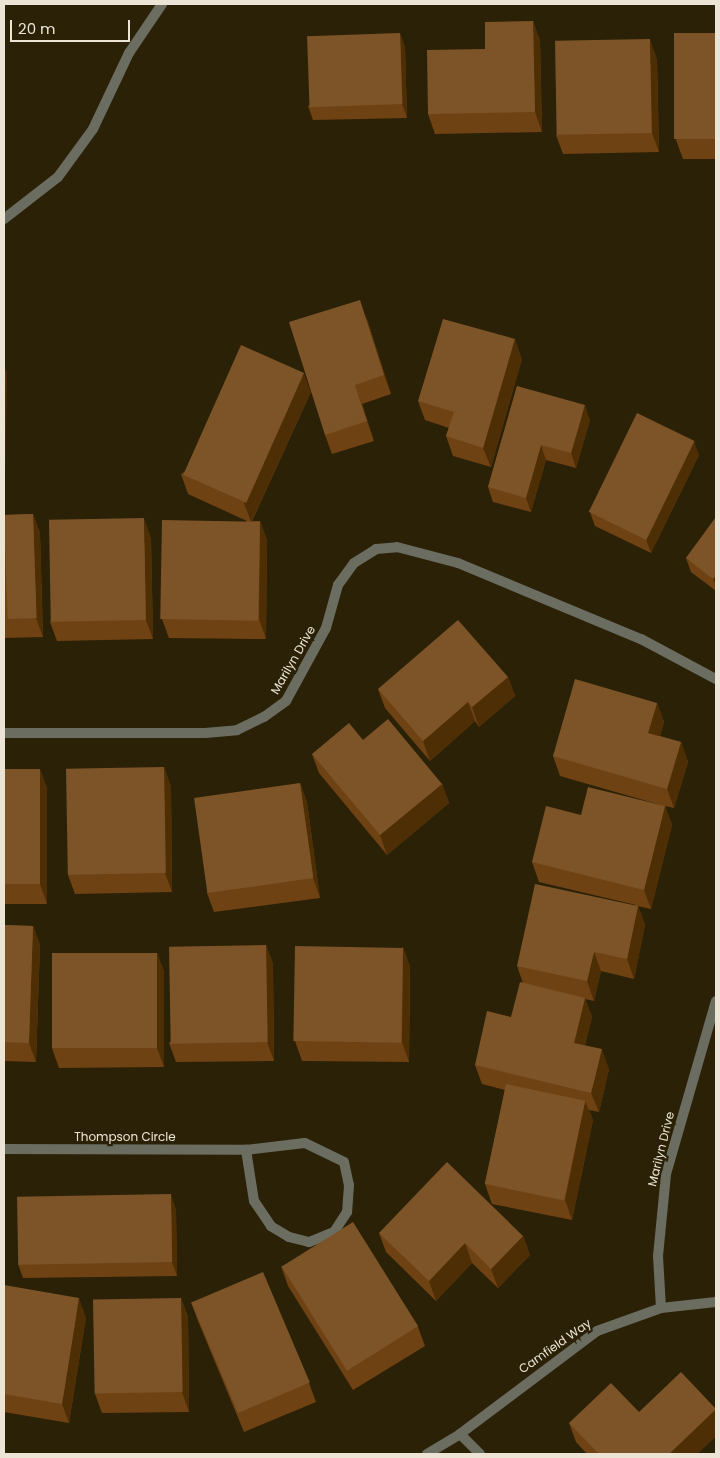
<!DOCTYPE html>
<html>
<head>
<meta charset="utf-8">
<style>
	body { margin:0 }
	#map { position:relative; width:720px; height:1458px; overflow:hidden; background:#2b2107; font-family:Poppins,sans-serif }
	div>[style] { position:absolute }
	.minor>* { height:10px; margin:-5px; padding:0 5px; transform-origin:5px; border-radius:5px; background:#6b6d61 }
	.wall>* { inset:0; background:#6f4213 }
	.shaded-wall>* { inset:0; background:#4e2e05 }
	.building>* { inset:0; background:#7d5428; transform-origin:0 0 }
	span { translate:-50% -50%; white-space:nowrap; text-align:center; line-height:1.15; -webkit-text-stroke:4.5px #2b2107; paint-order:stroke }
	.street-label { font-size:12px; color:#ece5d6 }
	.frame { position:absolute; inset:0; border:5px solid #ece5d6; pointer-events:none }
	.scale { position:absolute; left:10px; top:20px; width:120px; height:22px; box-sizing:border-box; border:2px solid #ece5d6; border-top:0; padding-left:6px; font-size:15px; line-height:18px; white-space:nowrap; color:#ece5d6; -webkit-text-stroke:4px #2b2107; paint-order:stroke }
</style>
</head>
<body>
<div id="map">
	<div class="minor">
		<div style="left:4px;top:219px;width:68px;rotate:-37.9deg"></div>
		<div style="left:58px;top:177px;width:59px;rotate:-53.9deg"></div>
		<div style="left:93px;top:129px;width:84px;rotate:-64.7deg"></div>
		<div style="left:129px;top:53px;width:59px;rotate:-56deg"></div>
		<div style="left:4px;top:733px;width:201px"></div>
		<div style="left:205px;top:733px;width:32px;rotate:-5deg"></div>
		<div style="left:237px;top:730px;width:30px;rotate:-26deg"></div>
		<div style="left:264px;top:717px;width:27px;rotate:-36deg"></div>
		<div style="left:286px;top:701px;width:83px;rotate:-61.3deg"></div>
		<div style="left:326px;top:628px;width:45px;rotate:-74.4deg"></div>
		<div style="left:338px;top:585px;width:27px;rotate:-54deg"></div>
		<div style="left:354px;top:563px;width:26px;rotate:-32deg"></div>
		<div style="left:376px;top:549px;width:21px;rotate:-5deg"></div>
		<div style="left:397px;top:547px;width:63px;rotate:14.7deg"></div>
		<div style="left:458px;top:563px;width:198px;rotate:22.6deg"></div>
		<div style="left:641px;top:639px;width:85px;rotate:28.1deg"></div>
		<div style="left:305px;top:1143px;width:43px;rotate:26deg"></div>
		<div style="left:344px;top:1162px;width:24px;rotate:78deg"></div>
		<div style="left:349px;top:1185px;width:27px;rotate:94deg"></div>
		<div style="left:347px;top:1212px;width:24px;rotate:123deg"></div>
		<div style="left:334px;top:1232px;width:27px;rotate:158deg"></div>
		<div style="left:309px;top:1242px;width:21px;rotate:-166deg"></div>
		<div style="left:289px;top:1237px;width:21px;rotate:-149deg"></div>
		<div style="left:271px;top:1226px;width:30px;rotate:-124deg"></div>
		<div style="left:254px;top:1201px;width:52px;rotate:-98.9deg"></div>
		<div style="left:246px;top:1150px;width:59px;rotate:-6.8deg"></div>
		<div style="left:4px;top:1149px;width:242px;rotate:0.2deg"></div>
		<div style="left:661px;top:1308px;width:52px;rotate:-93.3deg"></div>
		<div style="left:658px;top:1256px;width:82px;rotate:-84.4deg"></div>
		<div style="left:666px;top:1174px;width:180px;rotate:-73.9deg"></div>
		<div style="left:460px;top:1434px;width:28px;rotate:45deg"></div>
		<div style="left:427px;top:1454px;width:39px;rotate:-31deg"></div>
		<div style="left:460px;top:1434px;width:171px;rotate:-36.9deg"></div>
		<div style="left:597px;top:1331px;width:68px;rotate:-19.8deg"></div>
		<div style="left:661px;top:1308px;width:55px;rotate:-6.2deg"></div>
	</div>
	<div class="wall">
		<div style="clip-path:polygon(533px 21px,540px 41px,542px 132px,435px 134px,428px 114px,485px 49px)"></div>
		<div style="clip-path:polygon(400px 33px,405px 48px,407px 118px,313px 120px,308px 106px)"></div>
		<div style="clip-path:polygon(716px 33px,716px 159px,683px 159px,676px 140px)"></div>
		<div style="clip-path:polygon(657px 59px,659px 152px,563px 154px,556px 135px)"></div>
		<div style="clip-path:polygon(367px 319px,391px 394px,362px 404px,374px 441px,332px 454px,325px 435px)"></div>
		<div style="clip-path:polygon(522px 359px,491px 467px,453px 456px,446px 436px,449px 428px,425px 420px,418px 401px)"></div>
		<div style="clip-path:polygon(517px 386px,590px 420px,576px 468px,546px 460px,531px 512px,493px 502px,488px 487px)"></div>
		<div style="clip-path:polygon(311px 392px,252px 521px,260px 521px,267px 540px,266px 639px,169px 638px,162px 619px,247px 521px,188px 494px,181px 474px)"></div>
		<div style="clip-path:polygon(699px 455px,651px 553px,595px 526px,590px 512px)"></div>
		<div style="clip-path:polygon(33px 514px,40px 533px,43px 637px,4px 638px,4px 515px)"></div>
		<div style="clip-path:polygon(716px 517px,716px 591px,691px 572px,686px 558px)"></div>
		<div style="clip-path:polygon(151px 538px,153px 639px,57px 641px,50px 622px)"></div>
		<div style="clip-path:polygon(508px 677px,515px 696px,479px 727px,475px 721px,430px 761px,385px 708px,378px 689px)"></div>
		<div style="clip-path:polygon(657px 703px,664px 722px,660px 736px,681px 742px,688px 762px,674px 808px,665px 806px,672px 825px,651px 909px,638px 906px,645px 925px,634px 979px,601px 971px,594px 1001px,585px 999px,592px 1017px,585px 1045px,609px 1069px,599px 1112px,589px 1110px,593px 1120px,572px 1220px,492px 1204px,485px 1184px,505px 1090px,482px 1084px,475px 1065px,511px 1017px,523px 983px,517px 966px,636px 905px,539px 882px,532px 862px,581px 815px,664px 806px,560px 776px,553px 756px)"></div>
		<div style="clip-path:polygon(363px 740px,442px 784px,449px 803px,387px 855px,319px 773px,312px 754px)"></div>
		<div style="clip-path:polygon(164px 767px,171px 787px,172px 892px,75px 894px,68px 875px)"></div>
		<div style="clip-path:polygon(40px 769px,47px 789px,47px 904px,4px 904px,4px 770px)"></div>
		<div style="clip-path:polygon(300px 783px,307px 802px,320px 898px,214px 912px,207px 893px)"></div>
		<div style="clip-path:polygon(4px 925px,33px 926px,40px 945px,36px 1062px,4px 1061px)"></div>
		<div style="clip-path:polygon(266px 945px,273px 964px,274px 1061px,176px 1062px,169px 1043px)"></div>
		<div style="clip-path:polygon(403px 947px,410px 967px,409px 1062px,302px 1061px,295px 1041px)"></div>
		<div style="clip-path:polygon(157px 953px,164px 972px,164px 1067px,59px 1068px,52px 1048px)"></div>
		<div style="clip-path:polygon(176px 1209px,177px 1276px,23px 1278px,18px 1264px)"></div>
		<div style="clip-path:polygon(379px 1233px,523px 1236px,530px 1255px,498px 1288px,472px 1263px,436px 1301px,386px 1252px)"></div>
		<div style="clip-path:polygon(281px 1266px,418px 1327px,425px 1346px,353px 1390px,288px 1286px)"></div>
		<div style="clip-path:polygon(4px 1285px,86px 1317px,69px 1423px,4px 1412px)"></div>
		<div style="clip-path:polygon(181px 1298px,188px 1317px,189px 1412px,102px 1413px,95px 1394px)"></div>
		<div style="clip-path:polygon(191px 1302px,309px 1383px,316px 1402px,244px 1432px,198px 1321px)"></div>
		<div style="clip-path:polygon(716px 1409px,716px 1436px,697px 1454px,587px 1454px,576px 1442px,569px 1423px,639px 1412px)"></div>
	</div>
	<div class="shaded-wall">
		<div style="clip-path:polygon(533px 21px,540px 41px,542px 132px,535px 112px)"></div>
		<div style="clip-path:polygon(400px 33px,405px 48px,407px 118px,402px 104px)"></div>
		<div style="clip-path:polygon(650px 39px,657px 59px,659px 152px,652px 133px)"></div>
		<div style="clip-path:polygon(360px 300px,367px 319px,391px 394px,384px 375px)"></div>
		<div style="clip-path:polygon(515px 339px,522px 359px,491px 467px,483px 448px)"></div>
		<div style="clip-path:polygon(4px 365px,7px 373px,5px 478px,4px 474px)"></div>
		<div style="clip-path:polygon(304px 373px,311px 392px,251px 522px,244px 503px)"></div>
		<div style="clip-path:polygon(355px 385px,362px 404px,374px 441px,367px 421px)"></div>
		<div style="clip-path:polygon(585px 405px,590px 420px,576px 468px,571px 453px)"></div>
		<div style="clip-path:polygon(694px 441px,699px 455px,651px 553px,646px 539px)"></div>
		<div style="clip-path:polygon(541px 445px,546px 460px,531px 512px,526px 498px)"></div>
		<div style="clip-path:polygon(33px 514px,40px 533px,43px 637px,36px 618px)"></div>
		<div style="clip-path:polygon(144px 518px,151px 538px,153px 639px,146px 620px)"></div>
		<div style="clip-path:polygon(260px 521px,267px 540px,266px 639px,259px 619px)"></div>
		<div style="clip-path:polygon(716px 575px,716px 586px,713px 579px)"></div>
		<div style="clip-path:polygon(508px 677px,515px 696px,479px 727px,472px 707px)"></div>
		<div style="clip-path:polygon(468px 702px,475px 721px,430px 761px,423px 741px)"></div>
		<div style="clip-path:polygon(657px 703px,664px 722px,655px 752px,648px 733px)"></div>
		<div style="clip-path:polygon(681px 742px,688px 762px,674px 808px,667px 789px)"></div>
		<div style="clip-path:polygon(164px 767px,171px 787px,172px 892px,165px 873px)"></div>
		<div style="clip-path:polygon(40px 769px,47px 789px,47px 904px,40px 884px)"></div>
		<div style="clip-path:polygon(300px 783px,307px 802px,320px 898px,313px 878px)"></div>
		<div style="clip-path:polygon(442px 784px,449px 803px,387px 855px,380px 835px)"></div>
		<div style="clip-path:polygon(665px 806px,672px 825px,651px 909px,644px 890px)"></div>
		<div style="clip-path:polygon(638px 906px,645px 925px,634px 979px,627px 959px)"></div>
		<div style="clip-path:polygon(33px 926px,40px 945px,36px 1062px,29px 1043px)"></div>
		<div style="clip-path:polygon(266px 945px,273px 964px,274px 1061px,267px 1042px)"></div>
		<div style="clip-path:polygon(403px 947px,410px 967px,409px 1062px,402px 1042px)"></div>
		<div style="clip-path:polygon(594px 952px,601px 971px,594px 1001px,587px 981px)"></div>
		<div style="clip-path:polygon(157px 953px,164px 972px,164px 1067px,157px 1048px)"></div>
		<div style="clip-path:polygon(585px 998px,592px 1017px,581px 1062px,574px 1043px)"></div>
		<div style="clip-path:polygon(602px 1049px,609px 1069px,599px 1112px,591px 1093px)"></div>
		<div style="clip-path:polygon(585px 1101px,593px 1120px,572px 1220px,565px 1200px)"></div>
		<div style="clip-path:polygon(171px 1194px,176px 1209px,177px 1276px,172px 1262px)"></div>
		<div style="clip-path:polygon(523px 1236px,530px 1255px,498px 1288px,491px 1269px)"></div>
		<div style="clip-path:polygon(465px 1243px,472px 1263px,436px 1301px,429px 1281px)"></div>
		<div style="clip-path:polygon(79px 1298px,86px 1317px,69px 1423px,62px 1404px)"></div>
		<div style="clip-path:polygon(181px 1298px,188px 1317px,189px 1412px,182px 1392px)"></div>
		<div style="clip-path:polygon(716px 1409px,716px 1436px,697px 1454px,669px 1454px)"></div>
	</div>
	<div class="building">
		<div style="clip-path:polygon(533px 21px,535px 112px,428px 114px,427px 50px,485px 49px,485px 22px)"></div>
		<div style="left:400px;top:33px;width:71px;height:93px;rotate:88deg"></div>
		<div style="left:716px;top:33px;width:106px;height:42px;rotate:90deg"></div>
		<div style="left:650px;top:39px;width:94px;height:95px;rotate:89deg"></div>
		<div style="clip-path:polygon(360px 300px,384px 375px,355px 385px,367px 421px,325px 435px,289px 322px)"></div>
		<div style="clip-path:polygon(443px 319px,515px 339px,483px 448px,446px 436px,454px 412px,418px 401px)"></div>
		<div style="left:241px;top:345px;width:69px;height:142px;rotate:24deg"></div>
		<div style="clip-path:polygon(517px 386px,585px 405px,571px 453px,541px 445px,526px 498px,488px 487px)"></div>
		<div style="left:637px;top:413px;width:64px;height:110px;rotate:26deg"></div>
		<div style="left:33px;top:514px;width:104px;height:29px;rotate:88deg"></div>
		<div style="clip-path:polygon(716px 517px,716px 575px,713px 579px,686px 558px)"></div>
		<div style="left:144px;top:518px;width:102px;height:95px;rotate:89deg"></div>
		<div style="left:162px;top:520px;width:98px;height:99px;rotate:1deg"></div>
		<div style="clip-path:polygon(458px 620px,508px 677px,472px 707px,468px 702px,423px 741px,378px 689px)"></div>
		<div style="clip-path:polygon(575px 679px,657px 703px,648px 733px,681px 742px,667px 789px,553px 756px)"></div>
		<div style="clip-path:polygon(388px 719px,442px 784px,380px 835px,312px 754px,349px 723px,363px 740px)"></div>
		<div style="left:164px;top:767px;width:106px;height:98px;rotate:89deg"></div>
		<div style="left:40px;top:769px;width:115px;height:36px;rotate:90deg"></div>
		<div style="left:300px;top:783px;width:96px;height:107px;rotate:82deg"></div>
		<div style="clip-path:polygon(588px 787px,665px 806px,644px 890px,532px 862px,546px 806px,581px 815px)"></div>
		<div style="clip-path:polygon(535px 884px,638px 906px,627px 959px,594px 952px,587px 981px,517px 966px)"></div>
		<div style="left:4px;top:925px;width:29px;height:117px;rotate:2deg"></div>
		<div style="left:266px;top:945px;width:97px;height:97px;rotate:89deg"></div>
		<div style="left:295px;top:946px;width:108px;height:95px;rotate:1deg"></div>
		<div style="left:52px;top:953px;width:105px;height:95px"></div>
		<div style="clip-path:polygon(520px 982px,585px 998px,574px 1043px,602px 1049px,591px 1093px,475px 1065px,487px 1011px,511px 1017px)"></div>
		<div style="left:506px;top:1084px;width:81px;height:102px;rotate:12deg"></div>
		<div style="clip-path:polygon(447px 1162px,523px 1236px,491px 1269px,465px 1243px,429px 1281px,379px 1233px)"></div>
		<div style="left:171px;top:1194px;width:68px;height:154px;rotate:89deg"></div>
		<div style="left:353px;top:1222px;width:123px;height:84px;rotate:58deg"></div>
		<div style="left:263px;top:1272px;width:120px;height:78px;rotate:67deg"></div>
		<div style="clip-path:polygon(4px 1285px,79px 1298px,62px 1404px,4px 1394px)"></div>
		<div style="left:181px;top:1298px;width:94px;height:88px;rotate:89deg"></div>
		<div style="clip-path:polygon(681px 1372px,716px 1409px,669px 1454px,599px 1454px,569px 1423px,611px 1383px,639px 1412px)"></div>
	</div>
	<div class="street-label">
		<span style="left:293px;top:660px;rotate:-60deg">Marilyn Drive</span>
		<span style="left:125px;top:1137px">Thompson Circle</span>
		<span style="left:661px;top:1149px;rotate:-76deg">Marilyn Drive</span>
		<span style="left:555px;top:1346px;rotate:-35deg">Camfield Way</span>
	</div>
	<div class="frame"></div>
	<div class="scale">20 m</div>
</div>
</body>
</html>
